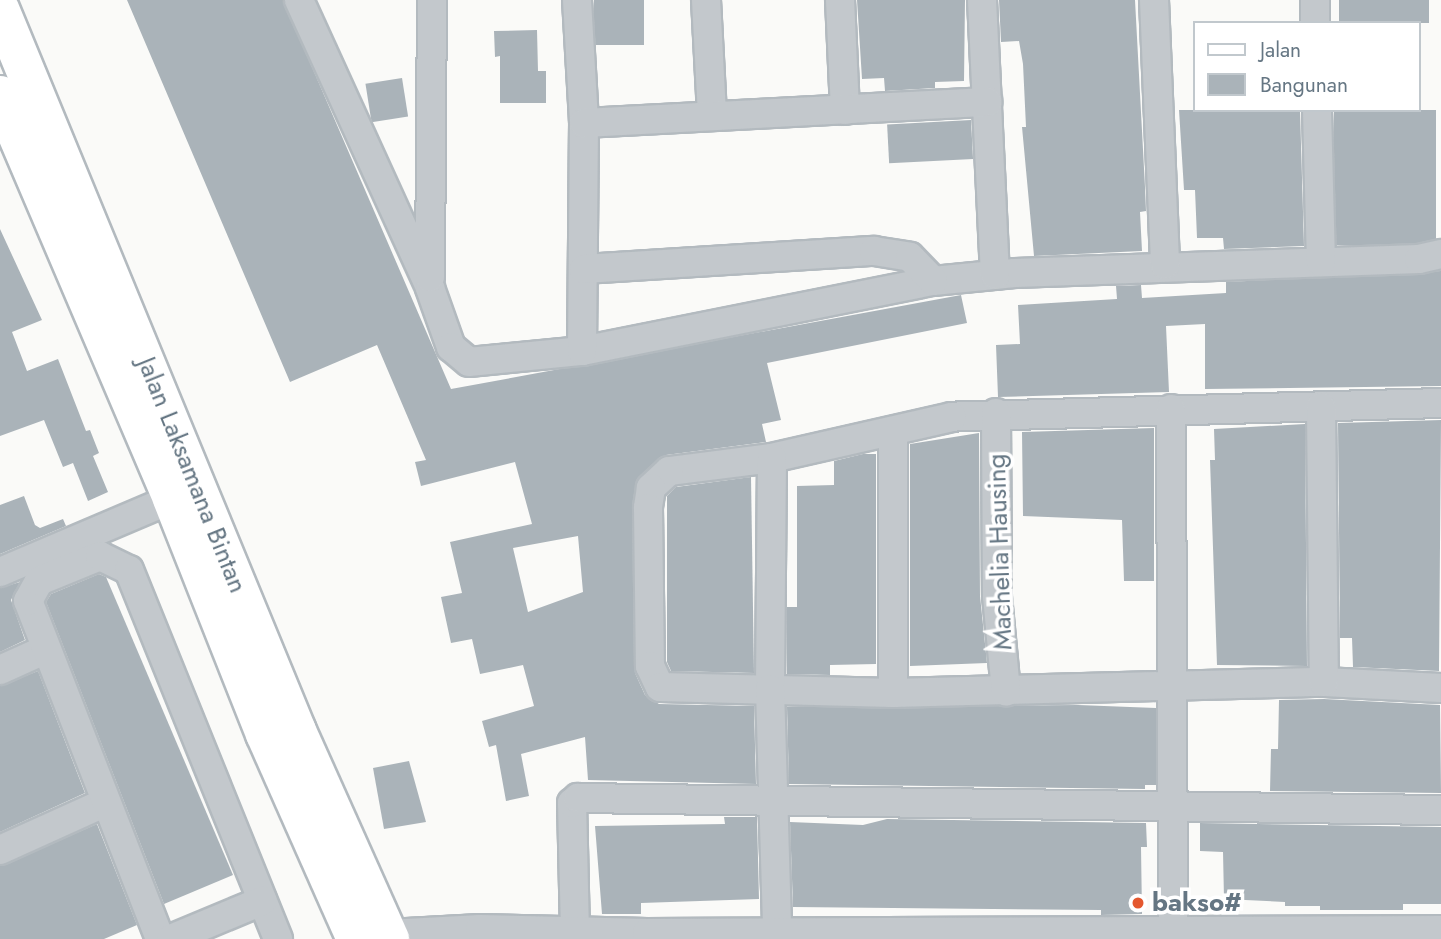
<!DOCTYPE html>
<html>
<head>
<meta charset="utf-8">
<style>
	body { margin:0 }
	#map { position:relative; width:1441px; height:939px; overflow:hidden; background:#fafaf8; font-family:Jost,sans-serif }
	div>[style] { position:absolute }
	.building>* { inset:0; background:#aab3b9; transform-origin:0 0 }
	.roads { filter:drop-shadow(2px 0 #b3babf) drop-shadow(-2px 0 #b3babf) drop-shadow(0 2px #b3babf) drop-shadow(0 -2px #b3babf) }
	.street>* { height:28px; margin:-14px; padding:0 14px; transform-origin:14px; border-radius:14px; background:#c3c8cc }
	.secondary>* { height:38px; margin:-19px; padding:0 19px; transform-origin:19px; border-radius:19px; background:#fff }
	.dots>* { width:19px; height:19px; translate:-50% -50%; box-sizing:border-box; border:4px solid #fff; border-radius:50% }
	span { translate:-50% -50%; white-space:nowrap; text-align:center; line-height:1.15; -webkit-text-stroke:7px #fff; paint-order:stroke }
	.street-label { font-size:26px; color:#657683 }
	.poi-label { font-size:26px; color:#657683; font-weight:700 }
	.left { translate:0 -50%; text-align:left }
	.legend { position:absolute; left:1193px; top:21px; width:228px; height:91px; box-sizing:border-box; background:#fff; border:2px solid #c1c8cd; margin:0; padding:9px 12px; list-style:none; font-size:21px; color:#657683 }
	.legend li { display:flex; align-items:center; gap:14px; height:35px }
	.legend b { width:35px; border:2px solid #c1c8cd }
</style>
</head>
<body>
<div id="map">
	<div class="building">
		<div style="clip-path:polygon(evenodd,127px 0,283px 0,451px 389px,961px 295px,967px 323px,767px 363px,781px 420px,762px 424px,766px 442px,666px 455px,635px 485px,635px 673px,645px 695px,659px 704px,754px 706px,756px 784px,588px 780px,585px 737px,521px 754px,529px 796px,506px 801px,496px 745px,489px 747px,482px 721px,534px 706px,523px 665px,480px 674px,472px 639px,451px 643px,441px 597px,462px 593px,450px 542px,532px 524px,515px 462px,421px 486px,415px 462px,426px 460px,377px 345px,290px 382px,127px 0,578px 536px,583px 592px,528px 612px,513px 548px,578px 536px)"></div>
		<div style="left:594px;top:0;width:50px;height:45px"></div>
		<div style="clip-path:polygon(857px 0,965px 0,964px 81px,935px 82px,935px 88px,885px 91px,884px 78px,862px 79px)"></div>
		<div style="clip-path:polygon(999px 0,1135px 0,1145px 187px,1146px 211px,1140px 212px,1142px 251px,1034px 256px,1022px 127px,1026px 127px,1023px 64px,1019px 41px,1001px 42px)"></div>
		<div style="left:1339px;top:0;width:90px;height:23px"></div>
		<div style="clip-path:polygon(537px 30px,538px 71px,546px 71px,546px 103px,500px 103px,500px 56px,495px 57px,494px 31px)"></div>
		<div style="left:402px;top:78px;width:39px;height:37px;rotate:81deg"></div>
		<div style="clip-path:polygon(1179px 110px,1300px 110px,1304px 246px,1224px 249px,1223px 238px,1197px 238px,1195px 190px,1184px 190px)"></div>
		<div style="left:1334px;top:110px;width:102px;height:135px"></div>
		<div style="left:971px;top:120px;width:39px;height:84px;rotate:87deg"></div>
		<div style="clip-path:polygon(0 229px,42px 320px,12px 332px,27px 371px,58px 359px,86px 431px,90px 430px,99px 453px,93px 456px,108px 492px,88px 501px,73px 463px,63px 467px,44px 420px,0 436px)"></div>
		<div style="clip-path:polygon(1441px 271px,1441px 386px,1205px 389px,1205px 324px,1166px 326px,1169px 392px,998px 397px,996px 345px,1020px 344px,1018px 305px,1117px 299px,1116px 286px,1141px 285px,1142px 298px,1226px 293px,1226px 282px)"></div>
		<div style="clip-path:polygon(1441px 420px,1439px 671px,1353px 667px,1352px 638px,1340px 638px,1338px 423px)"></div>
		<div style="clip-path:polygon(1305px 424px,1307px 666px,1217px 665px,1210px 460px,1215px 460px,1214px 429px)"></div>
		<div style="clip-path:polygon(1154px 428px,1154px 581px,1124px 581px,1122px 520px,1023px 516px,1022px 432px)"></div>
		<div style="clip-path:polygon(979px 433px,980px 596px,987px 663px,910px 666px,910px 444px)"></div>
		<div style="clip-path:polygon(863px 454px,876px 454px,876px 664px,830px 665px,830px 675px,787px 674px,787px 607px,797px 607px,797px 486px,834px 485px,834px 461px)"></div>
		<div style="clip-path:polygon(751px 477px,754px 673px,671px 671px,667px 662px,667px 496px,676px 487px)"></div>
		<div style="clip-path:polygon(24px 496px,35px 525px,40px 528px,63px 519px,66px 526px,0 554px,0 505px)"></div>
		<div style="clip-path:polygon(99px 574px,106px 577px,233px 875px,164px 904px,46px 602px,51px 594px)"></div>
		<div style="clip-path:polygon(20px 582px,11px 600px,25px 640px,0 652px,0 588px)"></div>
		<div style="clip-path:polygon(38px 671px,85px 793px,0 832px,0 686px)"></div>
		<div style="clip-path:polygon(1324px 699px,1440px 705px,1441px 793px,1270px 791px,1271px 749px,1278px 749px,1279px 700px)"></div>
		<div style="clip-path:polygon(1078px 705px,1156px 708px,1156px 785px,1145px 785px,1145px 789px,789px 784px,787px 707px)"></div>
		<div style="clip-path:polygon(409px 761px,426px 822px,384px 829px,373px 768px)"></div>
		<div style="clip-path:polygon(724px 817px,757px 817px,759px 899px,641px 903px,641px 914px,602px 914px,595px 826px,725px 824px)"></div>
		<div style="clip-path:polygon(887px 819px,1146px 823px,1147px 847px,1141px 847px,1142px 914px,1101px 915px,1101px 910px,793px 907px,790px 822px,863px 825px)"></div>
		<div style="clip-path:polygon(1200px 823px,1441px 827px,1441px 904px,1403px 904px,1403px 910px,1320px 910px,1320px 906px,1285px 906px,1285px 902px,1224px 899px,1223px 852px,1200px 851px)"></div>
		<div style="clip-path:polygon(97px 824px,137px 925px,104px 939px,0 939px,0 866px)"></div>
	</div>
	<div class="roads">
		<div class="street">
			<div style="left:299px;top:0;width:316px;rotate:65.5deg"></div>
			<div style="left:430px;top:288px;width:63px;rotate:70.4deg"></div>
			<div style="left:451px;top:347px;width:23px;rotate:40deg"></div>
			<div style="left:469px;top:362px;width:114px;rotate:-5.6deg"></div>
			<div style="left:582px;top:351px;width:358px;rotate:-11.3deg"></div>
			<div style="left:933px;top:281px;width:82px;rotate:-5.6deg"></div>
			<div style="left:1015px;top:273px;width:404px;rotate:-2deg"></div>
			<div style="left:1419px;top:259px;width:23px;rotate:-13deg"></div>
			<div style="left:577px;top:0;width:123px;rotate:86.7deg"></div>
			<div style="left:584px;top:123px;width:228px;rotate:90.5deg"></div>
			<div style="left:706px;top:0;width:116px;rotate:87deg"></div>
			<div style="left:840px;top:0;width:110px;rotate:87.4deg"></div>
			<div style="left:982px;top:0;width:275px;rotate:87.3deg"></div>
			<div style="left:1154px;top:0;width:265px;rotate:87.6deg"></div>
			<div style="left:1315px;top:0;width:23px;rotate:90deg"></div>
			<div style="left:1317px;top:110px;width:152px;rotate:88.5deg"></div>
			<div style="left:584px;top:123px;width:404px;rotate:-3deg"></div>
			<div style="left:584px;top:269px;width:291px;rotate:-3.6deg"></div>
			<div style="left:874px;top:251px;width:36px;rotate:9deg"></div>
			<div style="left:910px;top:257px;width:33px;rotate:46deg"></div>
			<div style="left:430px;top:277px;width:277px;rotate:-89.6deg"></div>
			<div style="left:1441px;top:403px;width:489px;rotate:178.4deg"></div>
			<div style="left:952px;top:417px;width:185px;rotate:167.2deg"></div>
			<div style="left:772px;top:458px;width:104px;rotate:172.8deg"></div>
			<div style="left:669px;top:471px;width:25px;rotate:137deg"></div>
			<div style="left:651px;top:488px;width:20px;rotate:99deg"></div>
			<div style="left:648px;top:508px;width:158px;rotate:89.3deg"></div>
			<div style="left:650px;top:666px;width:23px;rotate:65deg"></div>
			<div style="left:660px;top:687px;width:233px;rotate:1.5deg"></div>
			<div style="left:893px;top:693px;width:431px;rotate:-1.5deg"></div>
			<div style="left:1324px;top:682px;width:117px;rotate:2.9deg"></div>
			<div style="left:1321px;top:407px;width:275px;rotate:89.4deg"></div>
			<div style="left:1171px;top:409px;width:530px;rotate:89.78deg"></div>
			<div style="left:996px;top:413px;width:183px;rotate:89.7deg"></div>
			<div style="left:997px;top:596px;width:96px;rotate:84.6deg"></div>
			<div style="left:893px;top:431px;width:262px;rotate:90deg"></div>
			<div style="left:772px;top:458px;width:231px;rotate:90.5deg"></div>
			<div style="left:770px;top:689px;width:243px;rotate:88.3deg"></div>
			<div style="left:0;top:572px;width:187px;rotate:-23deg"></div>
			<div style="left:0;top:670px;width:48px;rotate:-24.4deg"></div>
			<div style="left:0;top:850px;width:114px;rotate:-24.3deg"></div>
			<div style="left:575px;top:933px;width:130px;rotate:-91.3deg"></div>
			<div style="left:572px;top:803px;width:8px;rotate:-40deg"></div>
			<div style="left:578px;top:798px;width:863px;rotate:0.8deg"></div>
			<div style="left:388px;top:934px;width:92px;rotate:-3.1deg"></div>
			<div style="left:480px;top:929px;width:167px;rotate:1.4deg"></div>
			<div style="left:647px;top:933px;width:794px;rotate:-0.22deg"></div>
			<div style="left:160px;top:939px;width:363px;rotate:-111.3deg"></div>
			<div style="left:28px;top:601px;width:23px;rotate:-61deg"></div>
			<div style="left:39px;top:581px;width:66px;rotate:-22.3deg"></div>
			<div style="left:100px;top:556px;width:32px;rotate:26deg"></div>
			<div style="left:129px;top:570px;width:398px;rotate:68deg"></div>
			<div style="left:171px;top:939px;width:99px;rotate:-22.7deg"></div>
		</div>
		<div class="secondary">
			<div style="left:0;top:9px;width:781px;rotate:67.64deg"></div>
			<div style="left:297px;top:731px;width:228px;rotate:65.9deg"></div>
			<div style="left:0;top:95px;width:439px;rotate:66.9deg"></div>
			<div style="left:172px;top:499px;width:253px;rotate:68.4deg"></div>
			<div style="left:265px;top:734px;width:224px;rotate:66.1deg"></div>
		</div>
	</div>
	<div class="dots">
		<div style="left:1138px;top:903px;background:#e4572e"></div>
	</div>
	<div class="street-label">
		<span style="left:192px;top:475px;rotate:68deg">Jalan Laksamana Bintan</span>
		<span style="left:1000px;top:552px;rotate:-92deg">Machelia Hausing</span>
	</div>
	<div class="poi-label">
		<span class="left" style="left:1152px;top:903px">bakso#</span>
	</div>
	<ul class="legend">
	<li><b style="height:9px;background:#fff"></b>Jalan</li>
	<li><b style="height:19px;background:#aab3b9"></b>Bangunan</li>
	</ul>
</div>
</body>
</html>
